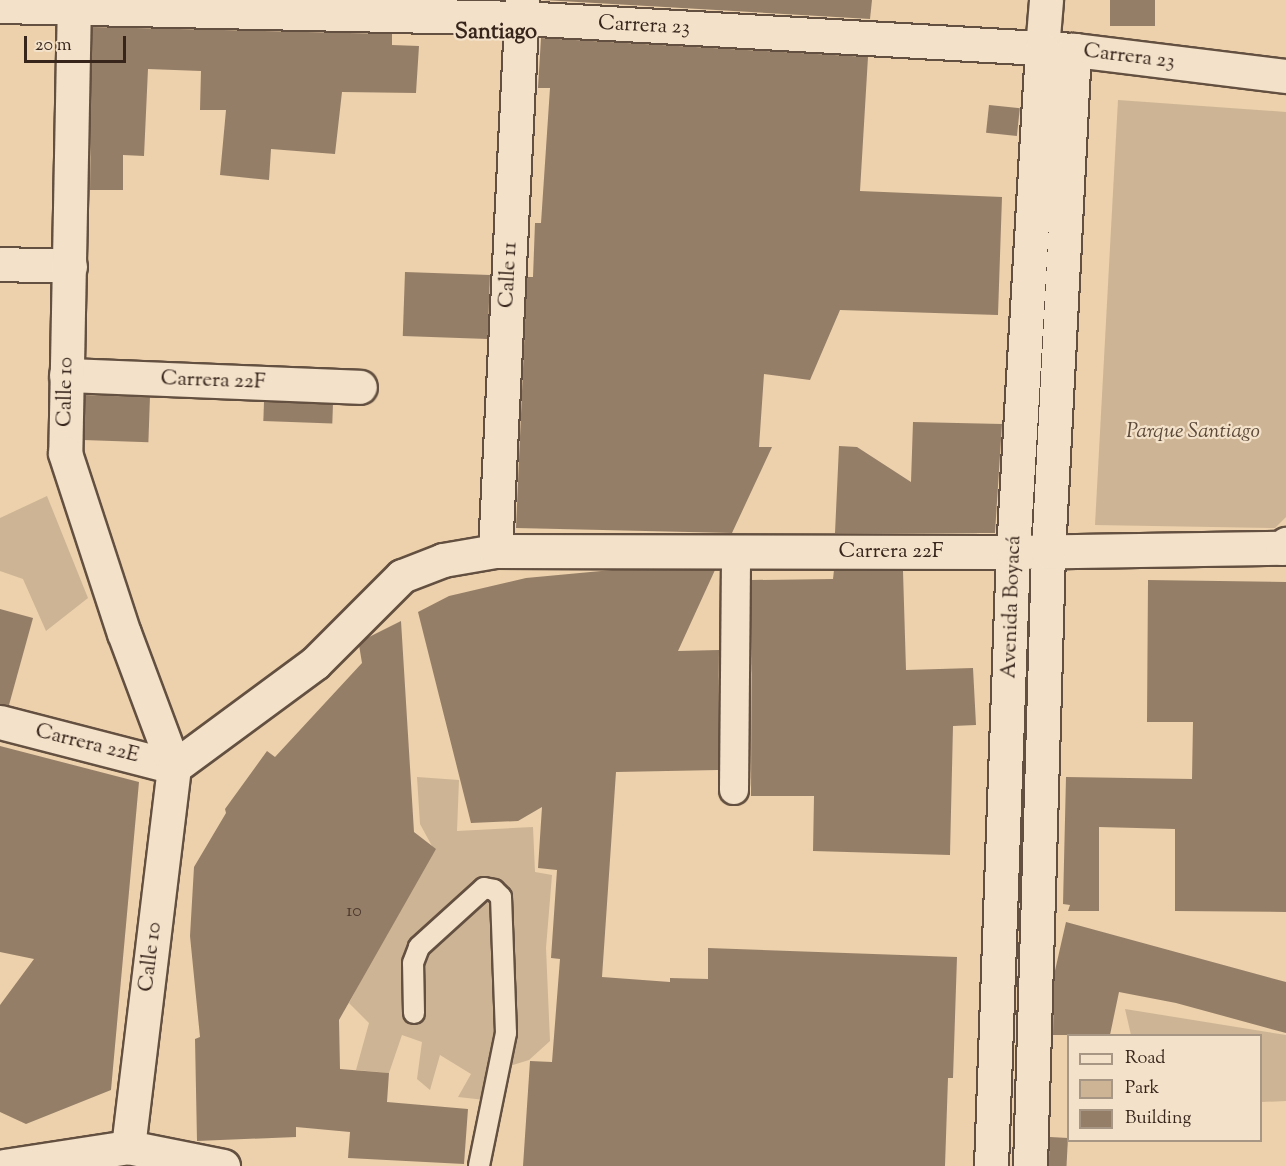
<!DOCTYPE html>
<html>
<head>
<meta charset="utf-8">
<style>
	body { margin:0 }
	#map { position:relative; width:1286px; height:1166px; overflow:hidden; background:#ecd1ac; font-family:"Sorts Mill Goudy",serif }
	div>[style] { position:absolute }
	.green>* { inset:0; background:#cdb494 }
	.building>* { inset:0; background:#957e67; transform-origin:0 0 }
	.roads { filter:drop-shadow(2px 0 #645040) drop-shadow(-2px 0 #645040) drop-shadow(0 2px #645040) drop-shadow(0 -2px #645040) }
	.service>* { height:20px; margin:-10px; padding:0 10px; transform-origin:10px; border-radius:10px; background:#f3e1c9 }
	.pedestrian>* { height:28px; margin:-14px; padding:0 14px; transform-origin:14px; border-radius:14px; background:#f3e1c9 }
	.minor>* { height:33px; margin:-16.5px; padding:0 16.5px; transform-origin:16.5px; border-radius:16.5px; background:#f3e1c9 }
	.tertiary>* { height:33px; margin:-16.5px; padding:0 16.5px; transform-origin:16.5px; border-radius:16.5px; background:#f3e1c9 }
	.secondary>* { height:33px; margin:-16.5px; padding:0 16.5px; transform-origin:16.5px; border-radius:16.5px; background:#f3e1c9 }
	span { translate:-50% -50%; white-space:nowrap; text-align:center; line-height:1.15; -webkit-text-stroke:4.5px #f3e1c9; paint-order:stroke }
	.number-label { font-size:18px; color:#4e3b2f }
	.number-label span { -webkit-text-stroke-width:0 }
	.street-label { font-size:21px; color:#37251c }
	.park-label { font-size:21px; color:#5c493a; font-style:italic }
	.neighbourhood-label { font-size:22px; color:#37251c; font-weight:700 }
	.legend { position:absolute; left:1067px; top:1034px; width:195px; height:108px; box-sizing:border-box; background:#f3e1c9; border:2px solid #a89684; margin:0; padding:8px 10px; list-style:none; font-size:18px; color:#37251c }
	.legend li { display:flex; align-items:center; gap:12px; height:30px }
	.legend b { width:30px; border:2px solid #a89684 }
	.scale { position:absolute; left:24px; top:36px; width:102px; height:27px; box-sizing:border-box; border:3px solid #37251c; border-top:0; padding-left:8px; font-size:18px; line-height:21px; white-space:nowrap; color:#37251c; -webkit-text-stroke:4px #f3e1c9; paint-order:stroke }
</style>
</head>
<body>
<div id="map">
	<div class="green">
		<div style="clip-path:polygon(1118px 100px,1286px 112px,1286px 517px,1275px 528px,1095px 525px)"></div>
		<div style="clip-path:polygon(47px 496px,88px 598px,46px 631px,23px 579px,0 571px,0 518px)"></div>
		<div style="clip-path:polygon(417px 777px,459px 780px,457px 831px,533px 827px,535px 872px,552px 875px,546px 948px,550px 1041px,529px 1060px,494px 1071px,485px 1100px,458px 1097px,471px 1074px,440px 1055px,430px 1090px,417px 1079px,422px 1042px,402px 1035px,389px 1073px,356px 1070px,369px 1023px,349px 1003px,432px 846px,420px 824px)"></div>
		<div style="clip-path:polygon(1125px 1009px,1286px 1035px,1286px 1101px,1261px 1102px,1260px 1036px,1131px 1035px)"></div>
	</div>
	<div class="building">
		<div style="clip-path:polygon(543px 0,872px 0,870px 19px)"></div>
		<div style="left:1110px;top:0;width:45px;height:26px"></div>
		<div style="clip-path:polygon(92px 27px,392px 34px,392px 45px,419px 46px,416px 93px,342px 92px,335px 154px,271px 149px,269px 180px,220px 175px,226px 110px,200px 110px,201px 71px,148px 69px,144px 156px,123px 155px,123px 190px,90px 190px)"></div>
		<div style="clip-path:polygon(541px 38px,868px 57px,860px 191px,1002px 197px,998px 315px,840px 310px,810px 380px,764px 374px,759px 447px,772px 447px,732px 533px,516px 528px,527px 277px,533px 277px,535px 223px,541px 223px,550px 88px,538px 88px)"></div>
		<div style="left:989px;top:105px;width:31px;height:28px;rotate:6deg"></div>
		<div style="left:405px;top:272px;width:85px;height:64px;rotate:2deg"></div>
		<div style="left:85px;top:395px;width:65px;height:45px;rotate:2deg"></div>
		<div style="left:264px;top:402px;width:69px;height:19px;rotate:2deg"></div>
		<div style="clip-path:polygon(913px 422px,1002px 424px,995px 533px,835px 533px,839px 446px,857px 447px,911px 482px)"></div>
		<div style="clip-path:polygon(612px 570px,715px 570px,678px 651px,719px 650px,718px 770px,616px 772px,602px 977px,670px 982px,670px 978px,708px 979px,708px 948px,957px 957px,953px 1078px,948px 1078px,945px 1166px,523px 1166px,530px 1061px,552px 1062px,560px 959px,551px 958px,557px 870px,538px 868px,542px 807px,518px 821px,471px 823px,418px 612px,449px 596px,526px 578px)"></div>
		<div style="clip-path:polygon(834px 570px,903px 571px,906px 670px,973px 668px,976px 725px,953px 726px,950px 855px,813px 851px,814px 796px,751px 796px,752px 580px,833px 579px)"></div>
		<div style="clip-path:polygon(1148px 580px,1286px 582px,1286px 912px,1175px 911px,1175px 829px,1099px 827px,1099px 911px,1068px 911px,1070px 905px,1063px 904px,1066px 777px,1192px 779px,1193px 722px,1147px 722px)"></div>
		<div style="clip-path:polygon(0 609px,33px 618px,9px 705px,0 704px)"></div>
		<div style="clip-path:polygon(401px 621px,414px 832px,436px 849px,339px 1020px,340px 1069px,389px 1073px,387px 1102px,468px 1109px,464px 1164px,348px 1158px,350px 1132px,296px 1127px,296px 1137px,197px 1141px,195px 1039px,200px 1037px,190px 936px,194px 867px,226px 813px,225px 809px,267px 751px,275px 757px,362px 663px,359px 645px,365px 639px)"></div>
		<div style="clip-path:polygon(0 746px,139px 782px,111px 1090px,26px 1124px,0 1112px,0 1005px,34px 959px,0 952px)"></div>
		<div style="clip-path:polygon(1066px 922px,1286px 982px,1286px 1033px,1176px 1003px,1119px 992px,1110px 1035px,1053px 1035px,1054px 975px)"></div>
		<div style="left:1050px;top:1137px;width:18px;height:29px;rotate:3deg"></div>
	</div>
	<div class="roads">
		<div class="service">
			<div style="left:414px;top:1013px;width:50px;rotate:-91.1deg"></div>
			<div style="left:413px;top:963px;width:17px;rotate:-69deg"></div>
			<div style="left:419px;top:947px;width:88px;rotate:-42.2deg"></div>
			<div style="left:484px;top:888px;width:10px;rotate:11deg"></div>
			<div style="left:494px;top:890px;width:10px;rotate:45deg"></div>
			<div style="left:501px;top:897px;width:136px;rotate:87.9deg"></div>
			<div style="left:506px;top:1033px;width:136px;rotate:101.5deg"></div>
		</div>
		<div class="pedestrian">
			<div style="left:734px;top:790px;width:238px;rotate:-89.5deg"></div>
		</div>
		<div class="minor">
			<div style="left:0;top:264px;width:70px;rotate:1.6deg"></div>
			<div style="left:66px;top:375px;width:294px;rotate:2.3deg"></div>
			<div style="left:0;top:722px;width:180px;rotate:14.5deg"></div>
			<div style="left:174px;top:767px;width:175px;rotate:-36.4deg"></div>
			<div style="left:315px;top:663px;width:123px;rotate:-45deg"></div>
			<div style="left:402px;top:576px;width:44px;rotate:-21.3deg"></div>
			<div style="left:443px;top:560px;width:53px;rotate:-9.8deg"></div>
			<div style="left:495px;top:551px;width:518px;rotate:0.11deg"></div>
			<div style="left:1013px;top:552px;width:269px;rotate:-0.9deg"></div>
			<div style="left:1282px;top:548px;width:6px;rotate:-45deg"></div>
		</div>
		<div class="tertiary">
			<div style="left:74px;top:0;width:453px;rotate:91.1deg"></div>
			<div style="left:65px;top:453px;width:189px;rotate:71.9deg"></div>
			<div style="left:124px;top:633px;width:143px;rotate:69.5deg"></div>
			<div style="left:174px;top:767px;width:383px;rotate:96.9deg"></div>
			<div style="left:0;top:6px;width:521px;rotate:1.32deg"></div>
			<div style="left:521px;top:18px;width:554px;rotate:3.31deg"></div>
			<div style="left:1074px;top:50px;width:214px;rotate:7deg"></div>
			<div style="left:1042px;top:49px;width:49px;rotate:-85.3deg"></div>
			<div style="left:495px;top:551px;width:552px;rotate:-87.19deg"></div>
			<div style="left:4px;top:1166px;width:125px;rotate:-8.7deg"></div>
			<div style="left:128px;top:1147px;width:97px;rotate:11.3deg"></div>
		</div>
		<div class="secondary">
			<div style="left:991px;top:1166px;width:614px;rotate:-87.95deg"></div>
			<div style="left:1013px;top:552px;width:504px;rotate:-86.7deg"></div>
			<div style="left:1030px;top:1166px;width:614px;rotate:-88.32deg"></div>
			<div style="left:1048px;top:552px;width:503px;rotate:-87.04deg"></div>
		</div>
	</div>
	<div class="number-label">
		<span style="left:354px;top:912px">10</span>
	</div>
	<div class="street-label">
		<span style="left:644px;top:26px;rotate:3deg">Carrera 23</span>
		<span style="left:1129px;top:57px;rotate:7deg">Carrera 23</span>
		<span style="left:509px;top:275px;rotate:-87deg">Calle 11</span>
		<span style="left:213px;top:381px;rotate:2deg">Carrera 22F</span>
		<span style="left:66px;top:392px;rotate:-89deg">Calle 10</span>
		<span style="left:891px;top:552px">Carrera 22F</span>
		<span style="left:1012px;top:607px;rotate:-88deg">Avenida Boyacá</span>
		<span style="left:87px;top:744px;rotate:14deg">Carrera 22E</span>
		<span style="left:151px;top:957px;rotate:-83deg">Calle 10</span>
	</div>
	<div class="park-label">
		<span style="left:1193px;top:432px">Parque Santiago</span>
	</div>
	<div class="neighbourhood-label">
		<span style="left:496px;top:34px">Santiago</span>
	</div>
	<ul class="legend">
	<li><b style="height:8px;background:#f3e1c9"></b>Road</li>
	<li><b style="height:16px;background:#cdb494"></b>Park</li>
	<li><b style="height:16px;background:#957e67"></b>Building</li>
	</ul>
	<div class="scale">20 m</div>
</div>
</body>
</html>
